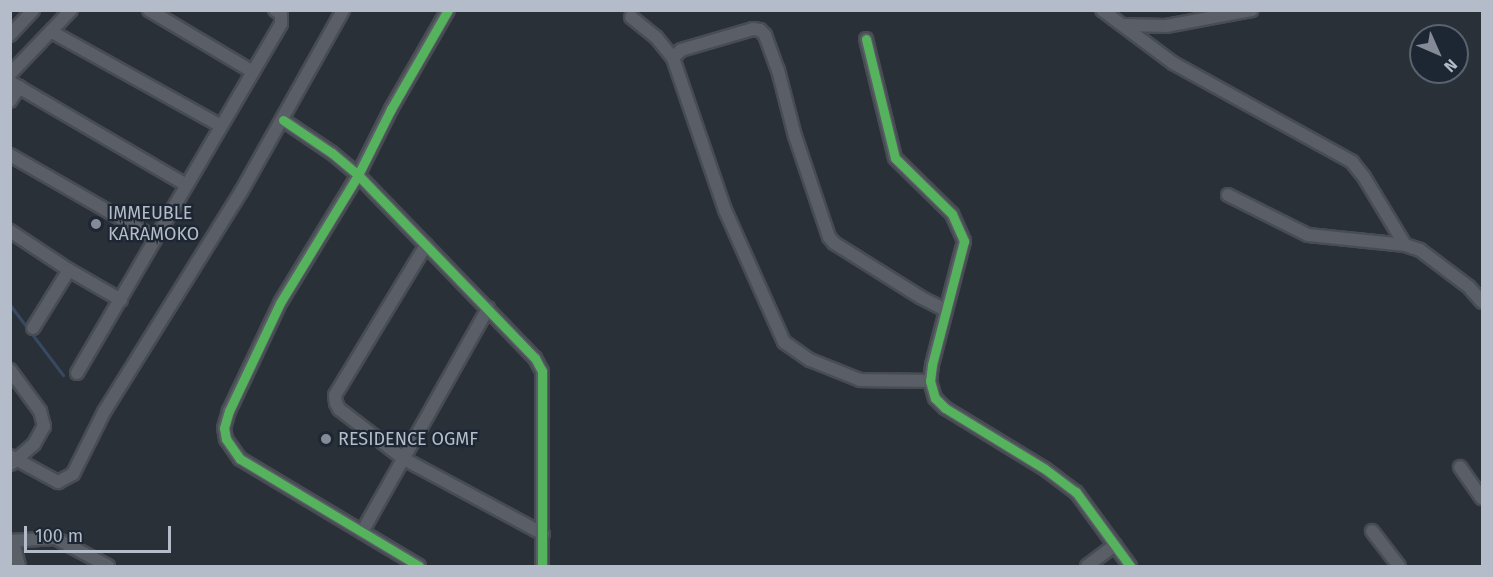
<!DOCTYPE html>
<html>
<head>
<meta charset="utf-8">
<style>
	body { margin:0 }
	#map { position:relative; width:1493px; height:577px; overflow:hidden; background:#2a3038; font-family:"Fira Sans",sans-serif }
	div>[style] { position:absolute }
	.stream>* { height:3px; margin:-1.5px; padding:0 1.5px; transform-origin:1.5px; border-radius:1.5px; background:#384963 }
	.roads { filter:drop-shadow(2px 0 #484c53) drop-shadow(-2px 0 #484c53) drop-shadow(0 2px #484c53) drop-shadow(0 -2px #484c53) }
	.minor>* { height:12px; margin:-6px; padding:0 6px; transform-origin:6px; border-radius:6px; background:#5a5e66 }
	.cycleway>* { height:9px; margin:-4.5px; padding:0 4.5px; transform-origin:4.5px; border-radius:4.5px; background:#56b35d }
	.dots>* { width:16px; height:16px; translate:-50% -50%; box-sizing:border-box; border:3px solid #1d2633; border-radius:50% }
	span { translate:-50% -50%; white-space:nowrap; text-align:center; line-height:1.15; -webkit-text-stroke:4.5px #1d2633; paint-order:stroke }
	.poi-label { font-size:18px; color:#b4bcc9 }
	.left { translate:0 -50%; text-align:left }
	.frame { position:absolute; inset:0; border:12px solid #b4bcc9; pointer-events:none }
	.north { position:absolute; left:1409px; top:24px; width:60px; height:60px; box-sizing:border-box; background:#1d2633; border:2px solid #59626f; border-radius:50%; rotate:135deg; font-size:16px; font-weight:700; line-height:24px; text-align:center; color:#b4bcc9 }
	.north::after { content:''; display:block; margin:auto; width:21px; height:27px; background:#848b96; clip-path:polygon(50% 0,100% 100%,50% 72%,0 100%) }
	.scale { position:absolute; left:24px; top:526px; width:147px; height:27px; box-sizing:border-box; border:3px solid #b4bcc9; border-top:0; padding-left:8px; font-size:18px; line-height:21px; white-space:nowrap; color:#b4bcc9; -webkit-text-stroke:4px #1d2633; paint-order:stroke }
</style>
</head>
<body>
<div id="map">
	<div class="stream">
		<div style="left:10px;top:305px;width:88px;rotate:52.9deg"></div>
	</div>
	<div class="roads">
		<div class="minor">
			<div style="left:149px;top:10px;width:121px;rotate:30.8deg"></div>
			<div style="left:1102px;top:10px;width:89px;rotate:36.7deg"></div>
			<div style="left:1173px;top:63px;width:205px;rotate:28.9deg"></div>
			<div style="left:1352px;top:162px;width:19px;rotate:51deg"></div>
			<div style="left:1364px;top:177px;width:79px;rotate:58.9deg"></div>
			<div style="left:631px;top:17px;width:32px;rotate:39deg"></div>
			<div style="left:656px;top:37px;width:27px;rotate:51deg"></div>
			<div style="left:673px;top:58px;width:161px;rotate:71.1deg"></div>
			<div style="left:725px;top:210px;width:145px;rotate:65.9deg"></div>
			<div style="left:784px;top:342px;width:32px;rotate:35deg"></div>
			<div style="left:810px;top:360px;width:54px;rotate:21.8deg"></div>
			<div style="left:860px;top:380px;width:70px;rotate:0.8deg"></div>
			<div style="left:1124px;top:25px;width:42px;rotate:1.4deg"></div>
			<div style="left:1166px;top:26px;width:87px;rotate:-10.5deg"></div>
			<div style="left:52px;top:32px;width:193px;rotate:29.1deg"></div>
			<div style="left:10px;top:35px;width:34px;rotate:-47deg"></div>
			<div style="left:866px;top:39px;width:122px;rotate:76.3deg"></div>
			<div style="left:895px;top:158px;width:80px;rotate:44.5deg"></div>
			<div style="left:952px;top:214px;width:30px;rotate:66deg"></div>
			<div style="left:964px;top:241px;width:128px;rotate:104.5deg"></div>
			<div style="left:932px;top:365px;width:16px;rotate:97deg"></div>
			<div style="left:930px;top:381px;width:18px;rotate:74deg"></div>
			<div style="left:935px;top:398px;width:14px;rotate:45deg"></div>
			<div style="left:945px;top:408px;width:117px;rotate:31.4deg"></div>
			<div style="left:1045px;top:469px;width:39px;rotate:37deg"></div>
			<div style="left:1076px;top:492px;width:92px;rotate:53.9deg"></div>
			<div style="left:673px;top:58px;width:11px;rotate:-45deg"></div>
			<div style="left:681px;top:50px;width:75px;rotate:-16.3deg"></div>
			<div style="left:753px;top:29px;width:7px;rotate:8deg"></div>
			<div style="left:760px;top:30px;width:7px;rotate:45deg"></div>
			<div style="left:765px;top:35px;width:37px;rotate:70deg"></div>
			<div style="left:778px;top:70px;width:68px;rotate:75.6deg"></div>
			<div style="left:795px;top:136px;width:107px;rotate:71.4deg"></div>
			<div style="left:829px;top:237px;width:8px;rotate:50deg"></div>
			<div style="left:834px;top:243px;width:102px;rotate:32.1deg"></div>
			<div style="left:920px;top:297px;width:29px;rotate:27deg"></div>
			<div style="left:10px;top:74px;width:88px;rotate:-46.4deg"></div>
			<div style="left:10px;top:82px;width:204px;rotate:30.3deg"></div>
			<div style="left:10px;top:101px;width:17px;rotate:-57deg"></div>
			<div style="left:283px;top:120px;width:59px;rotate:34deg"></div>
			<div style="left:332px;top:153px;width:34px;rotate:40deg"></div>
			<div style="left:358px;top:175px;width:255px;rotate:46deg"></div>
			<div style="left:535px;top:358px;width:15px;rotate:62deg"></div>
			<div style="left:542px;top:371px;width:195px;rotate:90deg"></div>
			<div style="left:10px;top:155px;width:167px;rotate:29.8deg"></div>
			<div style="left:1228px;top:195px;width:89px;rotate:26.6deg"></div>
			<div style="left:1308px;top:235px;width:98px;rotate:5.9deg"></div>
			<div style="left:1405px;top:245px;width:16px;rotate:18deg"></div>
			<div style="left:1420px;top:250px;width:61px;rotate:37.1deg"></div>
			<div style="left:1469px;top:287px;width:20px;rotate:49deg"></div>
			<div style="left:10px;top:231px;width:71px;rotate:33.5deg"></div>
			<div style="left:69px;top:270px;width:60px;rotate:30deg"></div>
			<div style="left:426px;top:245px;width:175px;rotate:121.2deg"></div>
			<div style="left:335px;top:395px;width:8px;rotate:83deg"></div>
			<div style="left:336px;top:403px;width:7px;rotate:63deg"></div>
			<div style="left:339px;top:409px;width:82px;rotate:37.6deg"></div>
			<div style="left:404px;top:459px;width:158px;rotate:28.3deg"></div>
			<div style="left:33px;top:328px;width:68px;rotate:-58.2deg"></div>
			<div style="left:10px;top:370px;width:51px;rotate:53.8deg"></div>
			<div style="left:40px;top:411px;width:16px;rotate:75deg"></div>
			<div style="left:44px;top:426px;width:21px;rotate:119deg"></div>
			<div style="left:34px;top:444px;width:30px;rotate:139deg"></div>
			<div style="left:77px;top:373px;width:404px;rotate:-59.7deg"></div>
			<div style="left:281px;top:24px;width:10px;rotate:-90deg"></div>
			<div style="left:281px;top:14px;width:7px;rotate:-146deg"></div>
			<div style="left:10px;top:456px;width:55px;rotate:28.4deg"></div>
			<div style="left:58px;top:482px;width:17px;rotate:-28deg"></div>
			<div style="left:73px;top:474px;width:69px;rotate:-63.4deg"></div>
			<div style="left:104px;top:412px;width:259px;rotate:-58.1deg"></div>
			<div style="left:241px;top:192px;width:209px;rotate:-60.7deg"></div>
			<div style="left:1460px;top:467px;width:38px;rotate:55deg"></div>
			<div style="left:1372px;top:531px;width:44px;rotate:52.4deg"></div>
			<div style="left:362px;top:532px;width:257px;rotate:-60.6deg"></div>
			<div style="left:10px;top:541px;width:45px;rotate:-3.8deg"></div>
			<div style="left:55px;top:538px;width:60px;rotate:27.8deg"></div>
			<div style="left:13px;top:542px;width:25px;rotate:76deg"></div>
			<div style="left:419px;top:566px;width:209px;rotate:-149.1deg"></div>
			<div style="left:240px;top:459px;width:24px;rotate:-125deg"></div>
			<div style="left:226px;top:439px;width:11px;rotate:-100deg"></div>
			<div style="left:224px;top:428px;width:18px;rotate:-74deg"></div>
			<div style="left:229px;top:411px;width:119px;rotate:-64.7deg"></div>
			<div style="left:280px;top:303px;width:150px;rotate:-58.6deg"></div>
			<div style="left:358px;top:175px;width:74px;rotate:-63.4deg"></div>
			<div style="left:391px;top:109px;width:114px;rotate:-60.1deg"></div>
			<div style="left:1087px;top:566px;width:35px;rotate:-37deg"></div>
		</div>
	</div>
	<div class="cycleway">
		<div style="left:866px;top:39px;width:122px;rotate:76.3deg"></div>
		<div style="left:895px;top:158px;width:80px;rotate:44.5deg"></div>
		<div style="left:952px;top:214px;width:30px;rotate:66deg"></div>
		<div style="left:964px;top:241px;width:128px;rotate:104.5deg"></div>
		<div style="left:932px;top:365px;width:16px;rotate:97deg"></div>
		<div style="left:930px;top:381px;width:18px;rotate:74deg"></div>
		<div style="left:935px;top:398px;width:14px;rotate:45deg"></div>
		<div style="left:945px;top:408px;width:117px;rotate:31.4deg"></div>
		<div style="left:1045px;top:469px;width:39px;rotate:37deg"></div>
		<div style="left:1076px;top:492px;width:92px;rotate:53.9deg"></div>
		<div style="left:283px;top:120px;width:59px;rotate:34deg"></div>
		<div style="left:332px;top:153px;width:34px;rotate:40deg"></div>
		<div style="left:358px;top:175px;width:255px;rotate:46deg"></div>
		<div style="left:535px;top:358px;width:15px;rotate:62deg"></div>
		<div style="left:542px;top:371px;width:195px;rotate:90deg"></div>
		<div style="left:419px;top:566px;width:209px;rotate:-149.1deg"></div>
		<div style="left:240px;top:459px;width:24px;rotate:-125deg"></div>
		<div style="left:226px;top:439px;width:11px;rotate:-100deg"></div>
		<div style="left:224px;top:428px;width:18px;rotate:-74deg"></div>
		<div style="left:229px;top:411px;width:119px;rotate:-64.7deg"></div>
		<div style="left:280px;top:303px;width:150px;rotate:-58.6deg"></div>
		<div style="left:358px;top:175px;width:74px;rotate:-63.4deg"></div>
		<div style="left:391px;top:109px;width:114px;rotate:-60.1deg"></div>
	</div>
	<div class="dots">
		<div style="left:96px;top:224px;background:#848b96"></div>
		<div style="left:326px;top:439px;background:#848b96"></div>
	</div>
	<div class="poi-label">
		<span class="left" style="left:108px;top:224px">IMMEUBLE<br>KARAMOKO</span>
		<span class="left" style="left:338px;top:439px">RESIDENCE OGMF</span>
	</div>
	<div class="frame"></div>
	<div class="north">N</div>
	<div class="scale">100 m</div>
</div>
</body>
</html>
